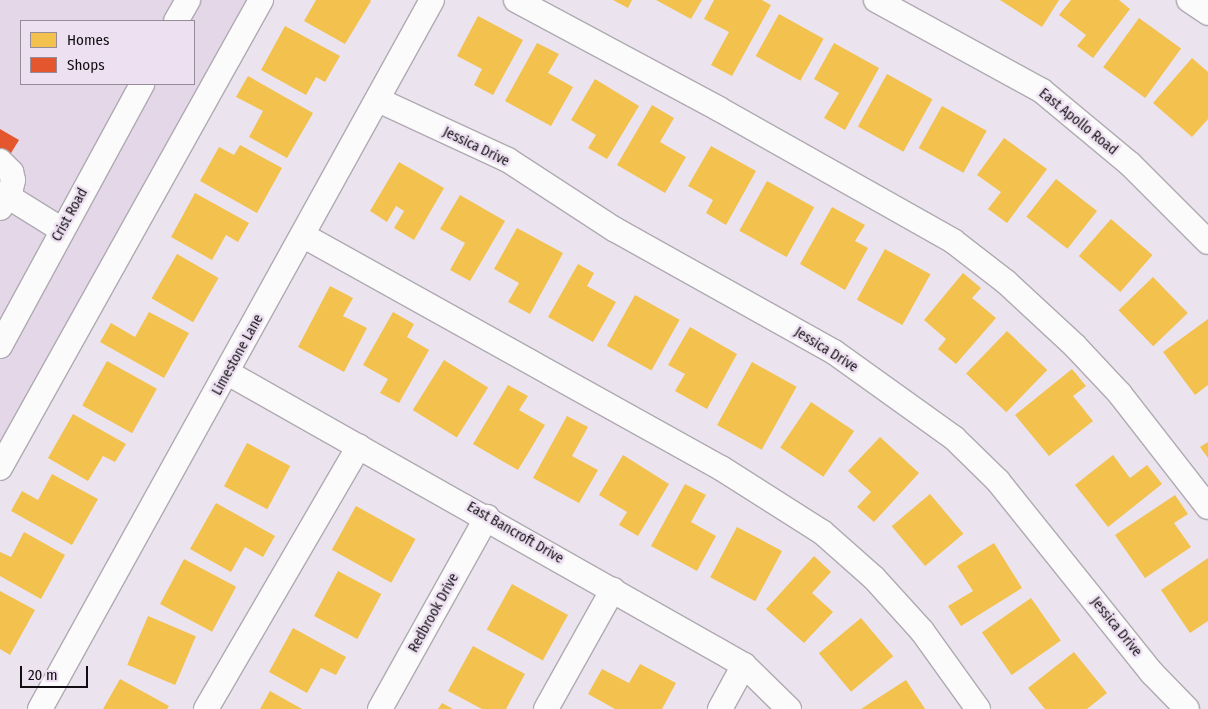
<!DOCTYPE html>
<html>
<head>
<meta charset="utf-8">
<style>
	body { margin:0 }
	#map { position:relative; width:1208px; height:709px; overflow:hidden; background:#ebe4ee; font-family:"Fira Sans Condensed",sans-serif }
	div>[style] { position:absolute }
	.built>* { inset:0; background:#e4d8e8 }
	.homes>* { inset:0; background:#f2c14e; transform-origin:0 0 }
	.shops>* { inset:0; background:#e4572e }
	.roads { filter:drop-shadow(1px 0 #afaab1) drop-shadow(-1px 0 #afaab1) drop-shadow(0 1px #afaab1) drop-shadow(0 -1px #afaab1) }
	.minor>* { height:24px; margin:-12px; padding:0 12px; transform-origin:12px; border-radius:12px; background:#fcfbfc }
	span { translate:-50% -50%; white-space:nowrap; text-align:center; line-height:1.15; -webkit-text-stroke:5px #ede1f1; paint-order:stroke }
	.street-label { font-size:14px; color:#110d12 }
	.legend { position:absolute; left:20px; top:20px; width:175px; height:65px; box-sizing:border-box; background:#ede1f1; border:1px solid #958c98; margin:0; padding:6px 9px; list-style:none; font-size:15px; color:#110d12 }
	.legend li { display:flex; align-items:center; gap:10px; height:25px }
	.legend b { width:25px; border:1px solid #958c98 }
	.scale { position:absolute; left:20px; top:666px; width:68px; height:22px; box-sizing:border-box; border:2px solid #110d12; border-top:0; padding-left:6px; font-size:15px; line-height:18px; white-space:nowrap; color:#110d12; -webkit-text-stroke:4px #ede1f1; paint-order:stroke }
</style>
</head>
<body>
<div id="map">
	<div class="built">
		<div style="clip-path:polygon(evenodd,0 0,254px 0,0 449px,0 0,21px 21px,194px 21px,194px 84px,21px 84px,21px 21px)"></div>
	</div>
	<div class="homes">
		<div style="clip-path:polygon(316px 0,370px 0,371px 1px,345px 44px,304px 21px)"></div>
		<div style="clip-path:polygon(613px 0,632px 0,628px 8px)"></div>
		<div style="clip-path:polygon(656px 0,702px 0,691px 19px)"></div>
		<div style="clip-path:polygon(714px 0,762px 0,771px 5px,732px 76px,711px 65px,729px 32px,704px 19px)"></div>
		<div style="clip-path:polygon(1000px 0,1059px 0,1042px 27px)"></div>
		<div style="clip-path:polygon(1071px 0,1119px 0,1130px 9px,1093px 58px,1077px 46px,1086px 35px,1059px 15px)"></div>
		<div style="left:779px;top:14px;width:51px;height:48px;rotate:29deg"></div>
		<div style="clip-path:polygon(478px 16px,523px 40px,493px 95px,474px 85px,482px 69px,457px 56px)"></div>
		<div style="left:1139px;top:18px;width:52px;height:61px;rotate:36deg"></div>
		<div style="clip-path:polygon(285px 26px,340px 56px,325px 82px,316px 77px,306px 95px,261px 70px)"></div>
		<div style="clip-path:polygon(537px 43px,559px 54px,548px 73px,573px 87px,551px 126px,505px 101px)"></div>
		<div style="clip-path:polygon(834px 43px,879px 68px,845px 130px,824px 118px,839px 93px,814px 79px)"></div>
		<div style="clip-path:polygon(1192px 58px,1208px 72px,1208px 119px,1192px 137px,1153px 103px)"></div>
		<div style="left:887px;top:74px;width:52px;height:60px;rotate:29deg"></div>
		<div style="clip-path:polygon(248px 76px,313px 113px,287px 158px,249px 137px,263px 111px,236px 97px)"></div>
		<div style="clip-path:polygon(595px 79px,639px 106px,607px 159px,588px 148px,596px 135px,571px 120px)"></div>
		<div style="clip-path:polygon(652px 105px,674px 118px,660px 142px,686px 157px,665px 193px,617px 165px)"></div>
		<div style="left:942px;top:106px;width:51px;height:48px;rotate:29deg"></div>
		<div style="clip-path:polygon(1004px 138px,1047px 169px,1007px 223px,988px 209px,1001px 192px,977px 175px)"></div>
		<div style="clip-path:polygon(240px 145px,282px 168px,257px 213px,200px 181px,219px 147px,234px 155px)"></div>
		<div style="clip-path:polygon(711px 146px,756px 171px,726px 225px,706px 213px,713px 200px,688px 186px)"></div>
		<div style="clip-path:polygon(399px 162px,444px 188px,414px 240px,394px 228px,404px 211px,396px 206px,387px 222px,370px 211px)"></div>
		<div style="left:1056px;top:179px;width:52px;height:48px;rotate:38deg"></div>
		<div style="left:767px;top:181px;width:54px;height:57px;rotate:29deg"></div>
		<div style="clip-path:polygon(195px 193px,249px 223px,238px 242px,226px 235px,212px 260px,171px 237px)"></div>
		<div style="clip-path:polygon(460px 195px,505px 221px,470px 281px,450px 270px,465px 243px,440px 229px)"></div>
		<div style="clip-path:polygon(832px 207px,865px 225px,855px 241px,868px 248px,845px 290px,800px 264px)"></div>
		<div style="left:1111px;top:219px;width:55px;height:49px;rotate:41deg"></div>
		<div style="clip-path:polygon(517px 228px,563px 253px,530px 314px,508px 302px,519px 283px,494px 269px)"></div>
		<div style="left:885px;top:249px;width:52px;height:58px;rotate:29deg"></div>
		<div style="left:177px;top:254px;width:48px;height:51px;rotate:30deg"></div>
		<div style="clip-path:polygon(578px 264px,594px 273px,587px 286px,616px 302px,593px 342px,548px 317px)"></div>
		<div style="clip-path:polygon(963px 273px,981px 288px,972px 298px,996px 318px,956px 364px,938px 349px,946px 339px,924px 320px)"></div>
		<div style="left:1153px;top:277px;width:50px;height:48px;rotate:46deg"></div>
		<div style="clip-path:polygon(330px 286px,353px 298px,343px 316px,367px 328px,344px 372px,298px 347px)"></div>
		<div style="left:635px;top:295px;width:51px;height:58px;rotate:29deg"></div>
		<div style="clip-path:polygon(149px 312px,189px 333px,164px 378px,100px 342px,111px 323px,135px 337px)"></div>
		<div style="clip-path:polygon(393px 312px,414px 324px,407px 337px,429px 350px,399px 403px,380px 393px,388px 379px,363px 365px)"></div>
		<div style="clip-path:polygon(1208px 319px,1208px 385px,1195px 395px,1163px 352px)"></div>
		<div style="clip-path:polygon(690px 327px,737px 354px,707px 409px,675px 391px,685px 374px,668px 365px)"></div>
		<div style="left:1007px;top:331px;width:56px;height:59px;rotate:44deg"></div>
		<div style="left:444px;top:360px;width:52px;height:59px;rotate:32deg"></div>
		<div style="left:107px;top:361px;width:57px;height:51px;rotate:29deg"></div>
		<div style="left:752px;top:362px;width:51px;height:72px;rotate:29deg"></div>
		<div style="clip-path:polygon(1072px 369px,1086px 386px,1073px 396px,1093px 421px,1049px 456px,1015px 415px)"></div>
		<div style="clip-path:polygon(508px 385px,528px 396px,519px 410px,545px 425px,518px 470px,473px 444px)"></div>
		<div style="left:811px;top:402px;width:52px;height:55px;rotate:34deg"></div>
		<div style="clip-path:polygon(73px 414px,126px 444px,115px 462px,103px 456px,88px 481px,48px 458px)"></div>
		<div style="clip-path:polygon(567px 416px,588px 427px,572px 456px,598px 470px,579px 503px,533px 478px)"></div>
		<div style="clip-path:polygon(880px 437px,919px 473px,874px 522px,857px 507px,871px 492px,848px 471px)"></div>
		<div style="clip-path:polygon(1208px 442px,1208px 458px,1200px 447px)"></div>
		<div style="left:247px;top:443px;width:49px;height:49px;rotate:28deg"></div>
		<div style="clip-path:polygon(623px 455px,669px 484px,638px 536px,619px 525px,627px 512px,599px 495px)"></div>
		<div style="clip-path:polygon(1113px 455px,1130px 478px,1147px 465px,1162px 484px,1108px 527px,1075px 485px)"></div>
		<div style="clip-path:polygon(52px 474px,98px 499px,72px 545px,11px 511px,22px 491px,38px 500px)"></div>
		<div style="clip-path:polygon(685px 484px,706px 495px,691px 522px,716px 536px,697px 571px,651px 546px)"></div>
		<div style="left:930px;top:494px;width:52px;height:50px;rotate:50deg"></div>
		<div style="clip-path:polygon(1175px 495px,1188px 514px,1174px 523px,1191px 547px,1145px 578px,1115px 535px)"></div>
		<div style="clip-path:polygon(216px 503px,275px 536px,263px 557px,245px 547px,231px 572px,190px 549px)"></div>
		<div style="left:356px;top:506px;width:68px;height:50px;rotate:29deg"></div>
		<div style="left:737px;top:527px;width:51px;height:57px;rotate:28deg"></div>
		<div style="clip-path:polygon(24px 532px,65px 555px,41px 599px,0 576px,0 552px,11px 557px)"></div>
		<div style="clip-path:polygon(994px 543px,1022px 588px,961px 626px,948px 606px,973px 591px,957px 566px)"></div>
		<div style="clip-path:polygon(814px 556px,831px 572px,812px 593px,833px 612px,804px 643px,766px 609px)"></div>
		<div style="clip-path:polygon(1208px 558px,1208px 621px,1190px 633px,1161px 590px)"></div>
		<div style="left:184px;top:559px;width:59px;height:51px;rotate:28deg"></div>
		<div style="left:338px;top:571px;width:49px;height:51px;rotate:28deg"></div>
		<div style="left:512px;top:584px;width:64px;height:52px;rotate:29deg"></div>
		<div style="clip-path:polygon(0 591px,35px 610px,10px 655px,0 649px)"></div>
		<div style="left:1031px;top:598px;width:52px;height:60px;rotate:55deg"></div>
		<div style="left:148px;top:616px;width:52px;height:53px;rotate:23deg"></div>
		<div style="left:861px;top:618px;width:50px;height:55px;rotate:50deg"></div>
		<div style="clip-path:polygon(293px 628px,346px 657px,336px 675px,321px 668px,307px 693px,269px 672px)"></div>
		<div style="clip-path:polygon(473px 646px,525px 674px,506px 709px,482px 709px,448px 691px)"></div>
		<div style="clip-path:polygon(1074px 652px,1107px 693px,1087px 709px,1045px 709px,1028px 688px)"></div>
		<div style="clip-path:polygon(640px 664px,676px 683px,662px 709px,615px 709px,588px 694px,602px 669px,629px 683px)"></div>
		<div style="clip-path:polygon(120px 679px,169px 706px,167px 709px,103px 709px)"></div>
		<div style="clip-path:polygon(906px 680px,925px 709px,861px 709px)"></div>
		<div style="clip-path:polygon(270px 691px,302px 709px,260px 709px)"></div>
		<div style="clip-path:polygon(442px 703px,453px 709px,438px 709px)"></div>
	</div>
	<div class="shops">
		<div style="clip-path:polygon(0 129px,19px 140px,8px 158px,0 154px)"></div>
	</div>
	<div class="roads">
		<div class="minor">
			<div style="left:516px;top:0;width:230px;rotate:28.2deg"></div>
			<div style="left:719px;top:109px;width:269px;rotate:29.4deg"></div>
			<div style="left:953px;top:241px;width:67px;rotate:37.7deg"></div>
			<div style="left:1006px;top:282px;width:94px;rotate:42.8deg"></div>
			<div style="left:1075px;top:346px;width:66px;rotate:46.8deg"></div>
			<div style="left:1120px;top:394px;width:143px;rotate:52.1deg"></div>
			<div style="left:876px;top:0;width:189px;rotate:28.7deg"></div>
			<div style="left:1042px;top:91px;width:114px;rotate:39.7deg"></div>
			<div style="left:1130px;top:164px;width:110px;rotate:45deg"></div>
			<div style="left:1189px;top:0;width:23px;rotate:34deg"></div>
			<div style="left:176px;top:21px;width:24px;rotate:-60deg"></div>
			<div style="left:378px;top:100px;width:143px;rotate:24.8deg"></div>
			<div style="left:508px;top:160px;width:126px;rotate:33.1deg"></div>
			<div style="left:614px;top:229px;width:252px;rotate:29.2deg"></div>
			<div style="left:834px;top:352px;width:148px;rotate:35.6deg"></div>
			<div style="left:954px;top:438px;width:62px;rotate:44.3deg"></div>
			<div style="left:998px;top:481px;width:246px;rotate:51.3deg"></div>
			<div style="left:1152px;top:673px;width:50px;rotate:45.8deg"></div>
			<div style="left:0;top:161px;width:16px;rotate:45deg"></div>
			<div style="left:11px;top:172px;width:8px;rotate:76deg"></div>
			<div style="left:13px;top:180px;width:17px;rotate:103deg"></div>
			<div style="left:9px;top:197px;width:14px;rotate:129deg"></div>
			<div style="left:9px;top:197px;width:62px;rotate:31.9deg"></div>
			<div style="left:304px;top:236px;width:477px;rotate:29.1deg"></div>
			<div style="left:721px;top:468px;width:120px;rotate:32.4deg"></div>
			<div style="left:822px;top:532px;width:69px;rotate:41.5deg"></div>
			<div style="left:874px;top:578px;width:72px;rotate:47.8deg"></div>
			<div style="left:922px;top:631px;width:96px;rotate:54.3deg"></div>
			<div style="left:0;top:346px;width:298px;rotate:-61.5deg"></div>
			<div style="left:228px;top:373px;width:593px;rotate:29.51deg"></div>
			<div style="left:744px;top:665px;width:63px;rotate:44.4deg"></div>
			<div style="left:0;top:468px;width:536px;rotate:-60.85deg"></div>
			<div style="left:40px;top:709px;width:810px;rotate:-61.06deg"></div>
			<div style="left:206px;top:709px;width:304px;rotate:-59.8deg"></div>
			<div style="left:380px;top:709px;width:220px;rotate:-60.9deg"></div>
			<div style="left:546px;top:709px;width:137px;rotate:-60.8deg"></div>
			<div style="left:720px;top:709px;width:50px;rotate:-61.4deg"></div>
		</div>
	</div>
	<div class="street-label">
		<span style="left:1078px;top:122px;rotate:39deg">East Apollo Road</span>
		<span style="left:476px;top:147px;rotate:26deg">Jessica Drive</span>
		<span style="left:70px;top:215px;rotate:-61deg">Crist Road</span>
		<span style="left:826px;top:350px;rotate:32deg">Jessica Drive</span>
		<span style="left:238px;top:355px;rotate:-61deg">Limestone Lane</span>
		<span style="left:515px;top:533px;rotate:30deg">East Bancroft Drive</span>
		<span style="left:434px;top:613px;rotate:-61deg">Redbrook Drive</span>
		<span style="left:1116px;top:627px;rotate:51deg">Jessica Drive</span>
	</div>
	<ul class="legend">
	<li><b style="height:14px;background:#f2c14e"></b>Homes</li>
	<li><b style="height:14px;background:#e4572e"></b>Shops</li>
	</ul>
	<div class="scale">20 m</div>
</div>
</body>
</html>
